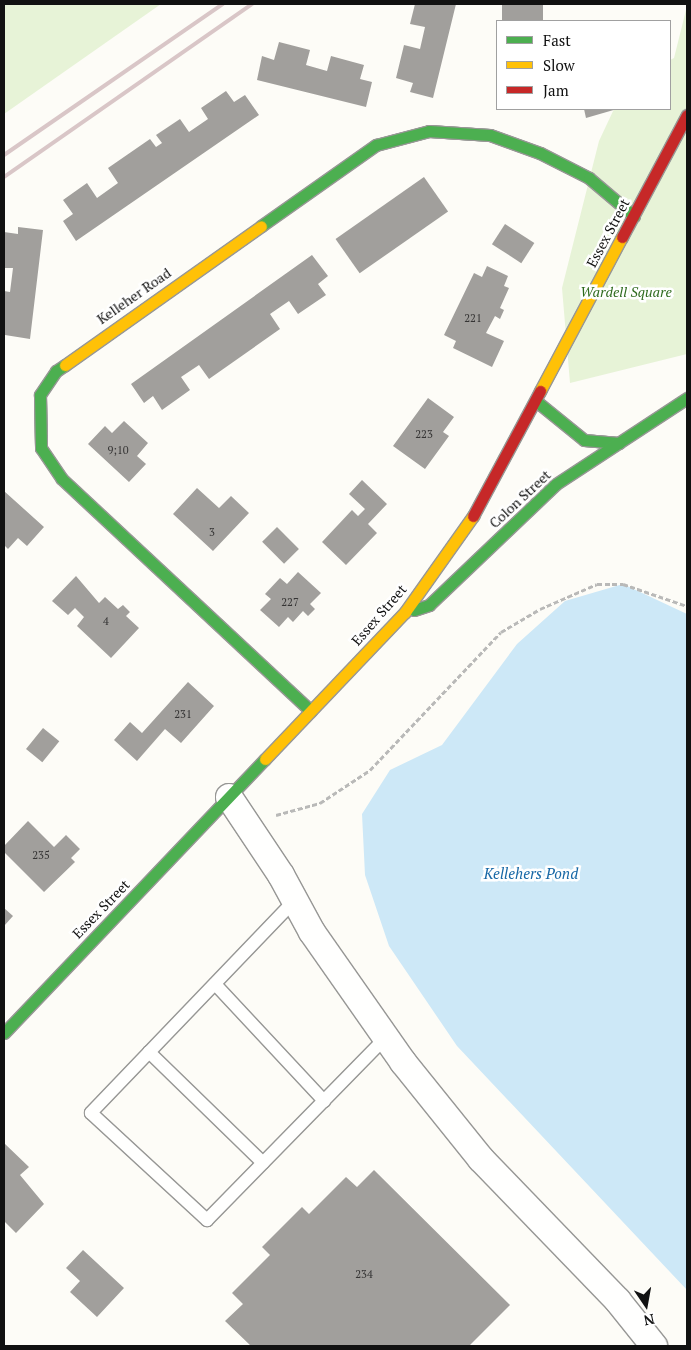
<!DOCTYPE html>
<html>
<head>
<meta charset="utf-8">
<style>
	body { margin:0 }
	#map { position:relative; width:691px; height:1350px; overflow:hidden; background:#fdfcf7; font-family:"PT Serif",serif }
	div>[style] { position:absolute }
	.green>* { inset:0; background:#e7f3d7 }
	.water>* { inset:0; background:#cde8f7 }
	.building>* { inset:0; background:#a19f9c; transform-origin:0 0 }
	.path>* { height:3px; margin-top:-1.5px; transform-origin:0; background:repeating-linear-gradient(90deg,#b9b9b8 0 5px,transparent 0 7.5px) }
	.roads { filter:drop-shadow(1px 0 #979795) drop-shadow(-1px 0 #979795) drop-shadow(0 1px #979795) drop-shadow(0 -1px #979795) }
	.lane>* { height:12px; margin:-6px; padding:0 6px; transform-origin:6px; border-radius:6px; background:#fffffe }
	.street>* { height:26px; margin:-13px; padding:0 13px; transform-origin:13px; border-radius:13px; background:#fffffe }
	.fast>* { height:11px; margin:-5.5px; padding:0 5.5px; transform-origin:5.5px; border-radius:5.5px; background:#4caf50 }
	.slow>* { height:11px; margin:-5.5px; padding:0 5.5px; transform-origin:5.5px; border-radius:5.5px; background:#ffc107 }
	.jam>* { height:11px; margin:-5.5px; padding:0 5.5px; transform-origin:5.5px; border-radius:5.5px; background:#c62828 }
	.rail>* { height:4px; margin:-2px; padding:0 2px; transform-origin:2px; border-radius:2px; background:#d9c6c7 }
	span { translate:-50% -50%; white-space:nowrap; text-align:center; line-height:1.15; -webkit-text-stroke:5px #fff; paint-order:stroke }
	.number-label { font-size:11px; color:#353434 }
	.number-label span { -webkit-text-stroke-width:0 }
	.street-label { font-size:14px; color:#111 }
	.park-label { font-size:14px; color:#2f6b1f; font-style:italic }
	.water-label { font-size:15px; color:#1768a6; font-style:italic }
	.frame { position:absolute; inset:0; border:5px solid #111; pointer-events:none }
	.legend { position:absolute; left:496px; top:20px; width:175px; height:90px; box-sizing:border-box; background:#fff; border:1px solid #a0a0a0; margin:0; padding:6px 9px; list-style:none; font-size:15px; color:#111 }
	.legend li { display:flex; align-items:center; gap:10px; height:25px }
	.legend b { width:25px; border:1px solid #a0a0a0 }
	.north { position:absolute; left:621px; top:1280px; width:50px; height:50px; -webkit-text-stroke:4px #fff; paint-order:stroke; rotate:168deg; font-size:14px; font-weight:700; line-height:20px; text-align:center; color:#111 }
	.north::after { content:''; display:block; margin:auto; width:18px; height:22px; background:#111; clip-path:polygon(50% 0,100% 100%,50% 72%,0 100%) }
</style>
</head>
<body>
<div id="map">
	<div class="green">
		<div style="clip-path:polygon(4px 4px,161px 4px,4px 114px)"></div>
		<div style="clip-path:polygon(687px 6px,687px 354px,570px 383px,562px 288px,599px 141px,614px 109px,670px 109px,670px 60px,674px 58px)"></div>
	</div>
	<div class="water">
		<div style="clip-path:polygon(623px 584px,687px 614px,687px 1290px,457px 1046px,389px 946px,365px 875px,362px 814px,390px 770px,442px 745px,517px 644px,565px 601px)"></div>
	</div>
	<div class="building">
		<div style="clip-path:polygon(415px 4px,456px 4px,433px 98px,410px 92px,413px 83px,396px 78px,404px 45px,420px 49px,425px 27px,410px 24px)"></div>
		<div style="left:502px;top:4px;width:41px;height:17px"></div>
		<div style="clip-path:polygon(279px 42px,310px 50px,306px 65px,327px 71px,331px 56px,364px 65px,360px 79px,372px 82px,366px 107px,257px 80px,262px 56px,274px 60px)"></div>
		<div style="clip-path:polygon(226px 91px,234px 102px,245px 95px,259px 115px,76px 241px,63px 221px,73px 214px,63px 200px,87px 183px,97px 198px,118px 183px,108px 168px,150px 139px,156px 147px,162px 143px,156px 135px,180px 119px,189px 132px,208px 119px,201px 108px)"></div>
		<div style="clip-path:polygon(584px 109px,617px 109px,586px 118px)"></div>
		<div style="left:424px;top:177px;width:42px;height:108px;rotate:55deg"></div>
		<div style="left:505px;top:224px;width:35px;height:24px;rotate:33deg"></div>
		<div style="clip-path:polygon(18px 227px,43px 230px,30px 339px,5px 335px,4px 291px,10px 292px,13px 268px,4px 268px,4px 232px,18px 234px)"></div>
		<div style="clip-path:polygon(312px 255px,328px 276px,318px 284px,326px 295px,298px 314px,289px 301px,270px 314px,280px 329px,209px 379px,199px 365px,181px 377px,190px 390px,162px 410px,153px 396px,144px 403px,131px 384px)"></div>
		<div style="clip-path:polygon(487px 266px,508px 276px,504px 286px,509px 288px,500px 308px,504px 310px,500px 319px,495px 316px,486px 333px,504px 341px,492px 367px,453px 348px,456px 341px,444px 335px,474px 273px,482px 277px)"></div>
		<div style="clip-path:polygon(428px 398px,454px 417px,443px 432px,449px 436px,425px 469px,393px 446px)"></div>
		<div style="clip-path:polygon(124px 421px,148px 443px,137px 456px,146px 464px,129px 482px,88px 444px,105px 426px,112px 433px)"></div>
		<div style="clip-path:polygon(362px 480px,387px 504px,368px 524px,377px 533px,346px 565px,322px 542px,352px 510px,358px 516px,365px 509px,349px 494px)"></div>
		<div style="clip-path:polygon(197px 488px,219px 508px,231px 496px,249px 513px,213px 551px,173px 514px)"></div>
		<div style="clip-path:polygon(4px 491px,44px 527px,27px 546px,18px 538px,8px 549px,4px 545px)"></div>
		<div style="left:277px;top:527px;width:31px;height:21px;rotate:45deg"></div>
		<div style="clip-path:polygon(298px 572px,321px 593px,310px 604px,315px 609px,308px 616px,303px 611px,293px 622px,288px 617px,279px 627px,260px 610px,271px 599px,265px 594px,280px 578px,287px 584px)"></div>
		<div style="clip-path:polygon(76px 576px,99px 603px,105px 597px,118px 609px,123px 605px,130px 612px,126px 616px,139px 628px,111px 658px,77px 626px,84px 617px,75px 608px,68px 615px,52px 601px)"></div>
		<div style="clip-path:polygon(188px 682px,214px 706px,181px 743px,165px 729px,137px 761px,114px 740px,130px 722px,142px 733px)"></div>
		<div style="left:43px;top:728px;width:21px;height:27px;rotate:39deg"></div>
		<div style="clip-path:polygon(28px 821px,54px 847px,66px 835px,80px 849px,71px 858px,75px 862px,44px 892px,4px 852px,4px 846px)"></div>
		<div style="clip-path:polygon(4px 908px,13px 916px,4px 926px)"></div>
		<div style="clip-path:polygon(4px 1143px,29px 1167px,20px 1175px,44px 1204px,16px 1233px,4px 1221px)"></div>
		<div style="clip-path:polygon(374px 1170px,510px 1305px,469px 1346px,251px 1346px,225px 1321px,243px 1304px,232px 1293px,270px 1255px,262px 1247px,302px 1207px,309px 1214px,346px 1177px,357px 1187px)"></div>
		<div style="clip-path:polygon(83px 1250px,124px 1288px,97px 1317px,70px 1292px,80px 1281px,66px 1268px)"></div>
	</div>
	<div class="path">
		<div style="left:276px;top:815px;width:46px;rotate:-15.3deg"></div>
		<div style="left:320px;top:803px;width:60px;rotate:-33.4deg"></div>
		<div style="left:370px;top:770px;width:190px;rotate:-46.5deg"></div>
		<div style="left:501px;top:632px;width:45px;rotate:-30.5deg"></div>
		<div style="left:540px;top:609px;width:62px;rotate:-23.7deg"></div>
		<div style="left:597px;top:584px;width:26px"></div>
		<div style="left:623px;top:584px;width:68px;rotate:19deg"></div>
	</div>
	<div class="roads">
		<div class="lane">
			<div style="left:295px;top:900px;width:295px;rotate:133.8deg"></div>
			<div style="left:91px;top:1113px;width:158px;rotate:42.7deg"></div>
			<div style="left:207px;top:1220px;width:256px;rotate:-45.6deg"></div>
			<div style="left:215px;top:984px;width:160px;rotate:47deg"></div>
			<div style="left:149px;top:1052px;width:159px;rotate:44.2deg"></div>
		</div>
		<div class="street">
			<div style="left:229px;top:797px;width:94px;rotate:56.3deg"></div>
			<div style="left:281px;top:875px;width:65px;rotate:61.5deg"></div>
			<div style="left:312px;top:932px;width:159px;rotate:55deg"></div>
			<div style="left:403px;top:1062px;width:124px;rotate:51.2deg"></div>
			<div style="left:481px;top:1159px;width:197px;rotate:46deg"></div>
			<div style="left:618px;top:1301px;width:58px;rotate:51.3deg"></div>
		</div>
		<div class="fast">
			<div style="left:261px;top:226px;width:141px;rotate:-35.2deg"></div>
			<div style="left:376px;top:145px;width:55px;rotate:-14.8deg"></div>
			<div style="left:429px;top:131px;width:61px;rotate:3.8deg"></div>
			<div style="left:490px;top:135px;width:53px;rotate:19.8deg"></div>
			<div style="left:540px;top:153px;width:55px;rotate:27deg"></div>
			<div style="left:589px;top:178px;width:59px;rotate:40.2deg"></div>
			<div style="left:65px;top:365px;width:11px;rotate:146deg"></div>
			<div style="left:56px;top:371px;width:29px;rotate:124deg"></div>
			<div style="left:40px;top:395px;width:53px;rotate:88.9deg"></div>
			<div style="left:41px;top:448px;width:37px;rotate:56deg"></div>
			<div style="left:62px;top:479px;width:340px;rotate:43deg"></div>
			<div style="left:536px;top:401px;width:62px;rotate:39.1deg"></div>
			<div style="left:584px;top:440px;width:35px;rotate:5deg"></div>
			<div style="left:414px;top:610px;width:16px;rotate:-18deg"></div>
			<div style="left:429px;top:605px;width:175px;rotate:-43.6deg"></div>
			<div style="left:556px;top:484px;width:157px;rotate:-33.3deg"></div>
			<div style="left:4px;top:1033px;width:378px;rotate:-46.4deg"></div>
		</div>
		<div class="slow">
			<div style="left:65px;top:365px;width:240px;rotate:-35.3deg"></div>
			<div style="left:540px;top:391px;width:174px;rotate:-62deg"></div>
			<div style="left:265px;top:759px;width:203px;rotate:-46.4deg"></div>
			<div style="left:405px;top:612px;width:118px;rotate:-54.7deg"></div>
		</div>
		<div class="jam">
			<div style="left:622px;top:237px;width:138px;rotate:-62deg"></div>
			<div style="left:473px;top:516px;width:142px;rotate:-61.8deg"></div>
		</div>
	</div>
	<div class="rail">
		<div style="left:4px;top:155px;width:266px;rotate:-34.6deg"></div>
		<div style="left:4px;top:177px;width:302px;rotate:-34.9deg"></div>
	</div>
	<div class="number-label">
		<span style="left:473px;top:318px">221</span>
		<span style="left:424px;top:434px">223</span>
		<span style="left:118px;top:450px">9;10</span>
		<span style="left:212px;top:532px">3</span>
		<span style="left:290px;top:602px">227</span>
		<span style="left:106px;top:621px">4</span>
		<span style="left:183px;top:714px">231</span>
		<span style="left:41px;top:855px">235</span>
		<span style="left:364px;top:1274px">234</span>
	</div>
	<div class="street-label">
		<span style="left:608px;top:233px;rotate:-62deg">Essex Street</span>
		<span style="left:134px;top:296px;rotate:-35deg">Kelleher Road</span>
		<span style="left:520px;top:499px;rotate:-43deg">Colon Street</span>
		<span style="left:379px;top:615px;rotate:-49deg">Essex Street</span>
		<span style="left:101px;top:909px;rotate:-46deg">Essex Street</span>
	</div>
	<div class="park-label">
		<span style="left:626px;top:292px">Wardell Square</span>
	</div>
	<div class="water-label">
		<span style="left:531px;top:874px">Kellehers Pond</span>
	</div>
	<div class="frame"></div>
	<ul class="legend">
	<li><b style="height:6px;background:#4caf50"></b>Fast</li>
	<li><b style="height:6px;background:#ffc107"></b>Slow</li>
	<li><b style="height:6px;background:#c62828"></b>Jam</li>
	</ul>
	<div class="north">N</div>
</div>
</body>
</html>
